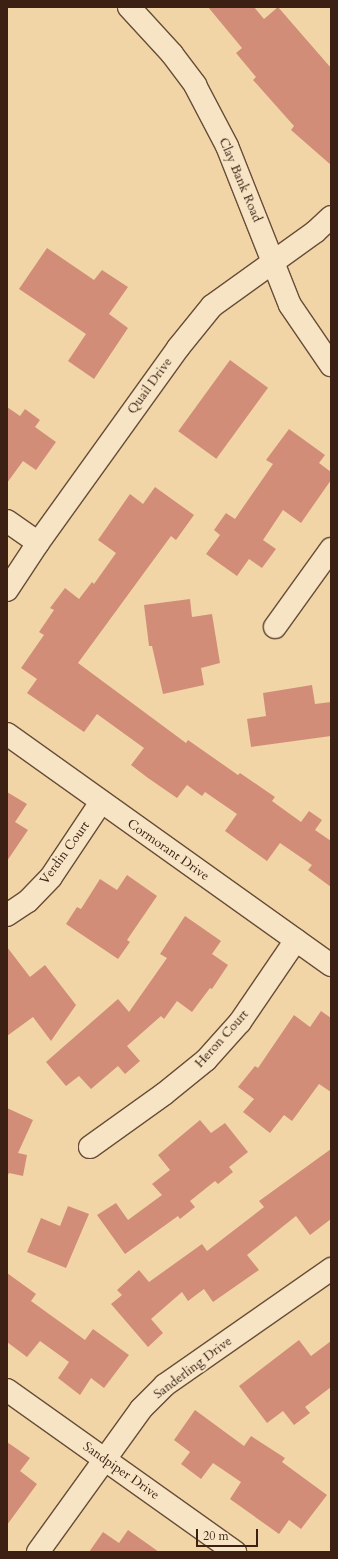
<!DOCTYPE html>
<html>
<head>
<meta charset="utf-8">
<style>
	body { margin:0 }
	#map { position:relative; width:338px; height:1559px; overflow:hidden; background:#f1d5a6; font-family:Cardo,serif }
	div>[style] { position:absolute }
	.building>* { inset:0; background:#d28d79; transform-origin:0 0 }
	.roads { filter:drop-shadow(1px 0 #684d38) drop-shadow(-1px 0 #684d38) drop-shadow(0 1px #684d38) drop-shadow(0 -1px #684d38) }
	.minor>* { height:22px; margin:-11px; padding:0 11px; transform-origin:11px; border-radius:11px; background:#f6e4c5 }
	span { translate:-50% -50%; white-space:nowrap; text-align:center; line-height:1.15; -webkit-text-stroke:4px #f6e4c5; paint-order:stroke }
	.street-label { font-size:13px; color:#3b2013 }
	.frame { position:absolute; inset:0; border:8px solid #3b2013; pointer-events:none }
	.scale { position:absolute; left:196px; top:1529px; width:62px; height:18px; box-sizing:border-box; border:2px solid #3b2013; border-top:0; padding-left:5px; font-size:12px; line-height:14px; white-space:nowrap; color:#3b2013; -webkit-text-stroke:3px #f6e4c5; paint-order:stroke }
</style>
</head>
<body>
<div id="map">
	<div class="building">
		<div style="clip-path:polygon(208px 7px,254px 7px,264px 19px,278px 7px,331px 68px,331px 165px,291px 130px,294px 126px,253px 80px,256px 77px,236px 53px,242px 48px)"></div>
		<div style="clip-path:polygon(47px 248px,94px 280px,102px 270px,128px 287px,109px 314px,128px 328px,94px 379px,68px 361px,86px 334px,19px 289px)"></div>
		<div style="left:230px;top:360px;width:47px;height:88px;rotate:36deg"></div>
		<div style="clip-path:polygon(7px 407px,20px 416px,25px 409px,40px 420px,35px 427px,56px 442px,36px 470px,23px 461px,7px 483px)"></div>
		<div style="clip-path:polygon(289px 429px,325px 455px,319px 463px,331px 472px,331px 480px,301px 523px,283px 510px,263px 540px,276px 549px,262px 568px,249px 559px,237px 576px,206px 554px,220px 535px,214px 530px,226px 513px,235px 519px,273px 464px,266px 460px)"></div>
		<div style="clip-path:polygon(155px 487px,194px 515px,176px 540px,171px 536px,78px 663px,186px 743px,188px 740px,238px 775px,240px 773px,275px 797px,272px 801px,301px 822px,309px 811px,322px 820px,315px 830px,331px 841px,331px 887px,308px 870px,312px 865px,280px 843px,267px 861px,225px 831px,237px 814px,205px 792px,202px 796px,187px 785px,177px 798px,148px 778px,131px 765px,144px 748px,97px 714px,84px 732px,27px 693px,37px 679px,21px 668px,44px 635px,39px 632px,54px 610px,50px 608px,65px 588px,79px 599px,92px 582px,94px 584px,116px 553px,98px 540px,130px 494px,143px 504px)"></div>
		<div style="clip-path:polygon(190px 599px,192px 617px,212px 614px,220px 663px,201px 668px,204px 685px,163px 694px,152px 646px,149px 646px,144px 605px)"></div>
		<div style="clip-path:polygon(312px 685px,315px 704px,331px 702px,331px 736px,251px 747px,247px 719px,266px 716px,263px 693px)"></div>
		<div style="clip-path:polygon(7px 792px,27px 804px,15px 822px,28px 830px,7px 861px)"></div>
		<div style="clip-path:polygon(127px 875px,157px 896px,127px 940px,130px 942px,118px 959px,66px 924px,77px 907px,81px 909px,100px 879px,117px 890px)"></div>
		<div style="clip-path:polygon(185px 916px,221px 941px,212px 954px,228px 965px,212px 989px,210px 988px,192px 1012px,177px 1001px,164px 1019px,161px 1016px,127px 1046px,140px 1061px,125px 1074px,118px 1066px,91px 1089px,79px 1076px,66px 1086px,46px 1062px,118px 999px,129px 1012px,167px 958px,160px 954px)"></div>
		<div style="clip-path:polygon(7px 947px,30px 977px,45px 965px,76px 1005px,51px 1041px,33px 1017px,7px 1036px)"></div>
		<div style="clip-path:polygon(321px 1011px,331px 1018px,331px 1092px,319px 1084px,292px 1121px,284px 1115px,270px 1133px,243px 1112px,254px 1099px,238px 1087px,255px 1066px,258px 1068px,294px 1015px,310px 1027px)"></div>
		<div style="clip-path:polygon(7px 1108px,33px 1120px,18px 1153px,27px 1155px,23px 1176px,9px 1173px,7px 1177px)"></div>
		<div style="clip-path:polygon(200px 1120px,211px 1133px,225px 1123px,248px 1152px,229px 1167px,233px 1172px,218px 1184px,215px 1181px,190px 1201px,195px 1207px,180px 1219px,178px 1216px,125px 1254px,97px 1215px,116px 1203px,128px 1220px,162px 1195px,152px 1184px,170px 1170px,158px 1155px)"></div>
		<div style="clip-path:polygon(331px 1149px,331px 1219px,310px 1235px,296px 1216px,247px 1255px,259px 1270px,213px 1302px,204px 1289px,188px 1301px,182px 1292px,151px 1319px,163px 1333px,148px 1347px,111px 1304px,122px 1295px,117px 1290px,139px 1270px,149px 1282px,202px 1244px,207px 1251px,264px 1207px,259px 1201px)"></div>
		<div style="clip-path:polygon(68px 1206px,89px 1214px,66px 1268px,27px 1252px,41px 1218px,60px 1226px)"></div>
		<div style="clip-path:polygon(7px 1273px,36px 1294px,31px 1301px,85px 1340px,93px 1329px,129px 1355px,104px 1388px,91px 1378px,80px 1395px,58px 1378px,69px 1362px,40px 1341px,27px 1357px,7px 1342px)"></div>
		<div style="clip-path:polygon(299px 1340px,311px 1356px,331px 1341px,331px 1387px,305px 1407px,310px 1413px,294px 1425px,283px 1411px,267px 1423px,239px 1386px)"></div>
		<div style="clip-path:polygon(195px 1410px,244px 1446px,251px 1436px,285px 1458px,282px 1462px,327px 1495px,301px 1529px,289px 1520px,279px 1534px,230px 1499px,241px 1482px,213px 1463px,201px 1479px,181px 1464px,190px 1452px,174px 1440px)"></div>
		<div style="clip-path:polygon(7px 1442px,30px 1458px,20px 1471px,37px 1484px,7px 1525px)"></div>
		<div style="clip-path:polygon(128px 1530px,159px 1552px,89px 1552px,103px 1532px,119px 1543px)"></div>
	</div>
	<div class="roads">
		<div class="minor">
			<div style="left:129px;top:7px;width:64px;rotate:47.5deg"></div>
			<div style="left:172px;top:54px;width:39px;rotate:53deg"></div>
			<div style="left:195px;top:85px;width:69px;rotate:62.3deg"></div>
			<div style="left:227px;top:146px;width:171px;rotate:68.4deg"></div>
			<div style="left:290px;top:305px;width:73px;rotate:55.7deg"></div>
			<div style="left:7px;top:521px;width:38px;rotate:35deg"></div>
			<div style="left:7px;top:590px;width:56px;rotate:-56.6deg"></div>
			<div style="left:38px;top:543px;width:240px;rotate:-54.3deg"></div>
			<div style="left:178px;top:348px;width:54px;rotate:-51deg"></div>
			<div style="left:212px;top:306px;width:127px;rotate:-35.7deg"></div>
			<div style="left:315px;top:232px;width:22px;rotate:-43deg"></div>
			<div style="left:275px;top:627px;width:96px;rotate:-54.3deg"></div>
			<div style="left:7px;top:734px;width:398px;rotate:35.5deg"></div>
			<div style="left:7px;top:915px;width:25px;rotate:-34deg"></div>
			<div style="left:28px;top:901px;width:33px;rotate:-46deg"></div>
			<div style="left:51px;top:877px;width:90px;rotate:-56.3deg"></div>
			<div style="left:90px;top:1147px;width:91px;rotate:-35.6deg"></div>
			<div style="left:164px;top:1094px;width:54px;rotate:-39deg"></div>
			<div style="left:206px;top:1060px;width:51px;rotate:-48.2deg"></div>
			<div style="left:240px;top:1022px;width:99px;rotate:-55.7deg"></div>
			<div style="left:7px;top:1390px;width:280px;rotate:35.4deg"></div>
			<div style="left:38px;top:1552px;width:176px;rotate:-54.2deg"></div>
			<div style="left:141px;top:1409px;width:34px;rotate:-45deg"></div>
			<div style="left:165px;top:1385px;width:203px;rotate:-34.9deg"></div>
		</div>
	</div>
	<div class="street-label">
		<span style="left:240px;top:180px;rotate:67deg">Clay Bank Road</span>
		<span style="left:150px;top:386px;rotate:-54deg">Quail Drive</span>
		<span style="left:168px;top:850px;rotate:35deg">Cormorant Drive</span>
		<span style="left:65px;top:853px;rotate:-54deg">Verdin Court</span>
		<span style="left:222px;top:1039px;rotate:-48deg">Heron Court</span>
		<span style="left:193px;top:1368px;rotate:-37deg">Sanderling Drive</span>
		<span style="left:121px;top:1471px;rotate:35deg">Sandpiper Drive</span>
	</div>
	<div class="frame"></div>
	<div class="scale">20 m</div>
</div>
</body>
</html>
